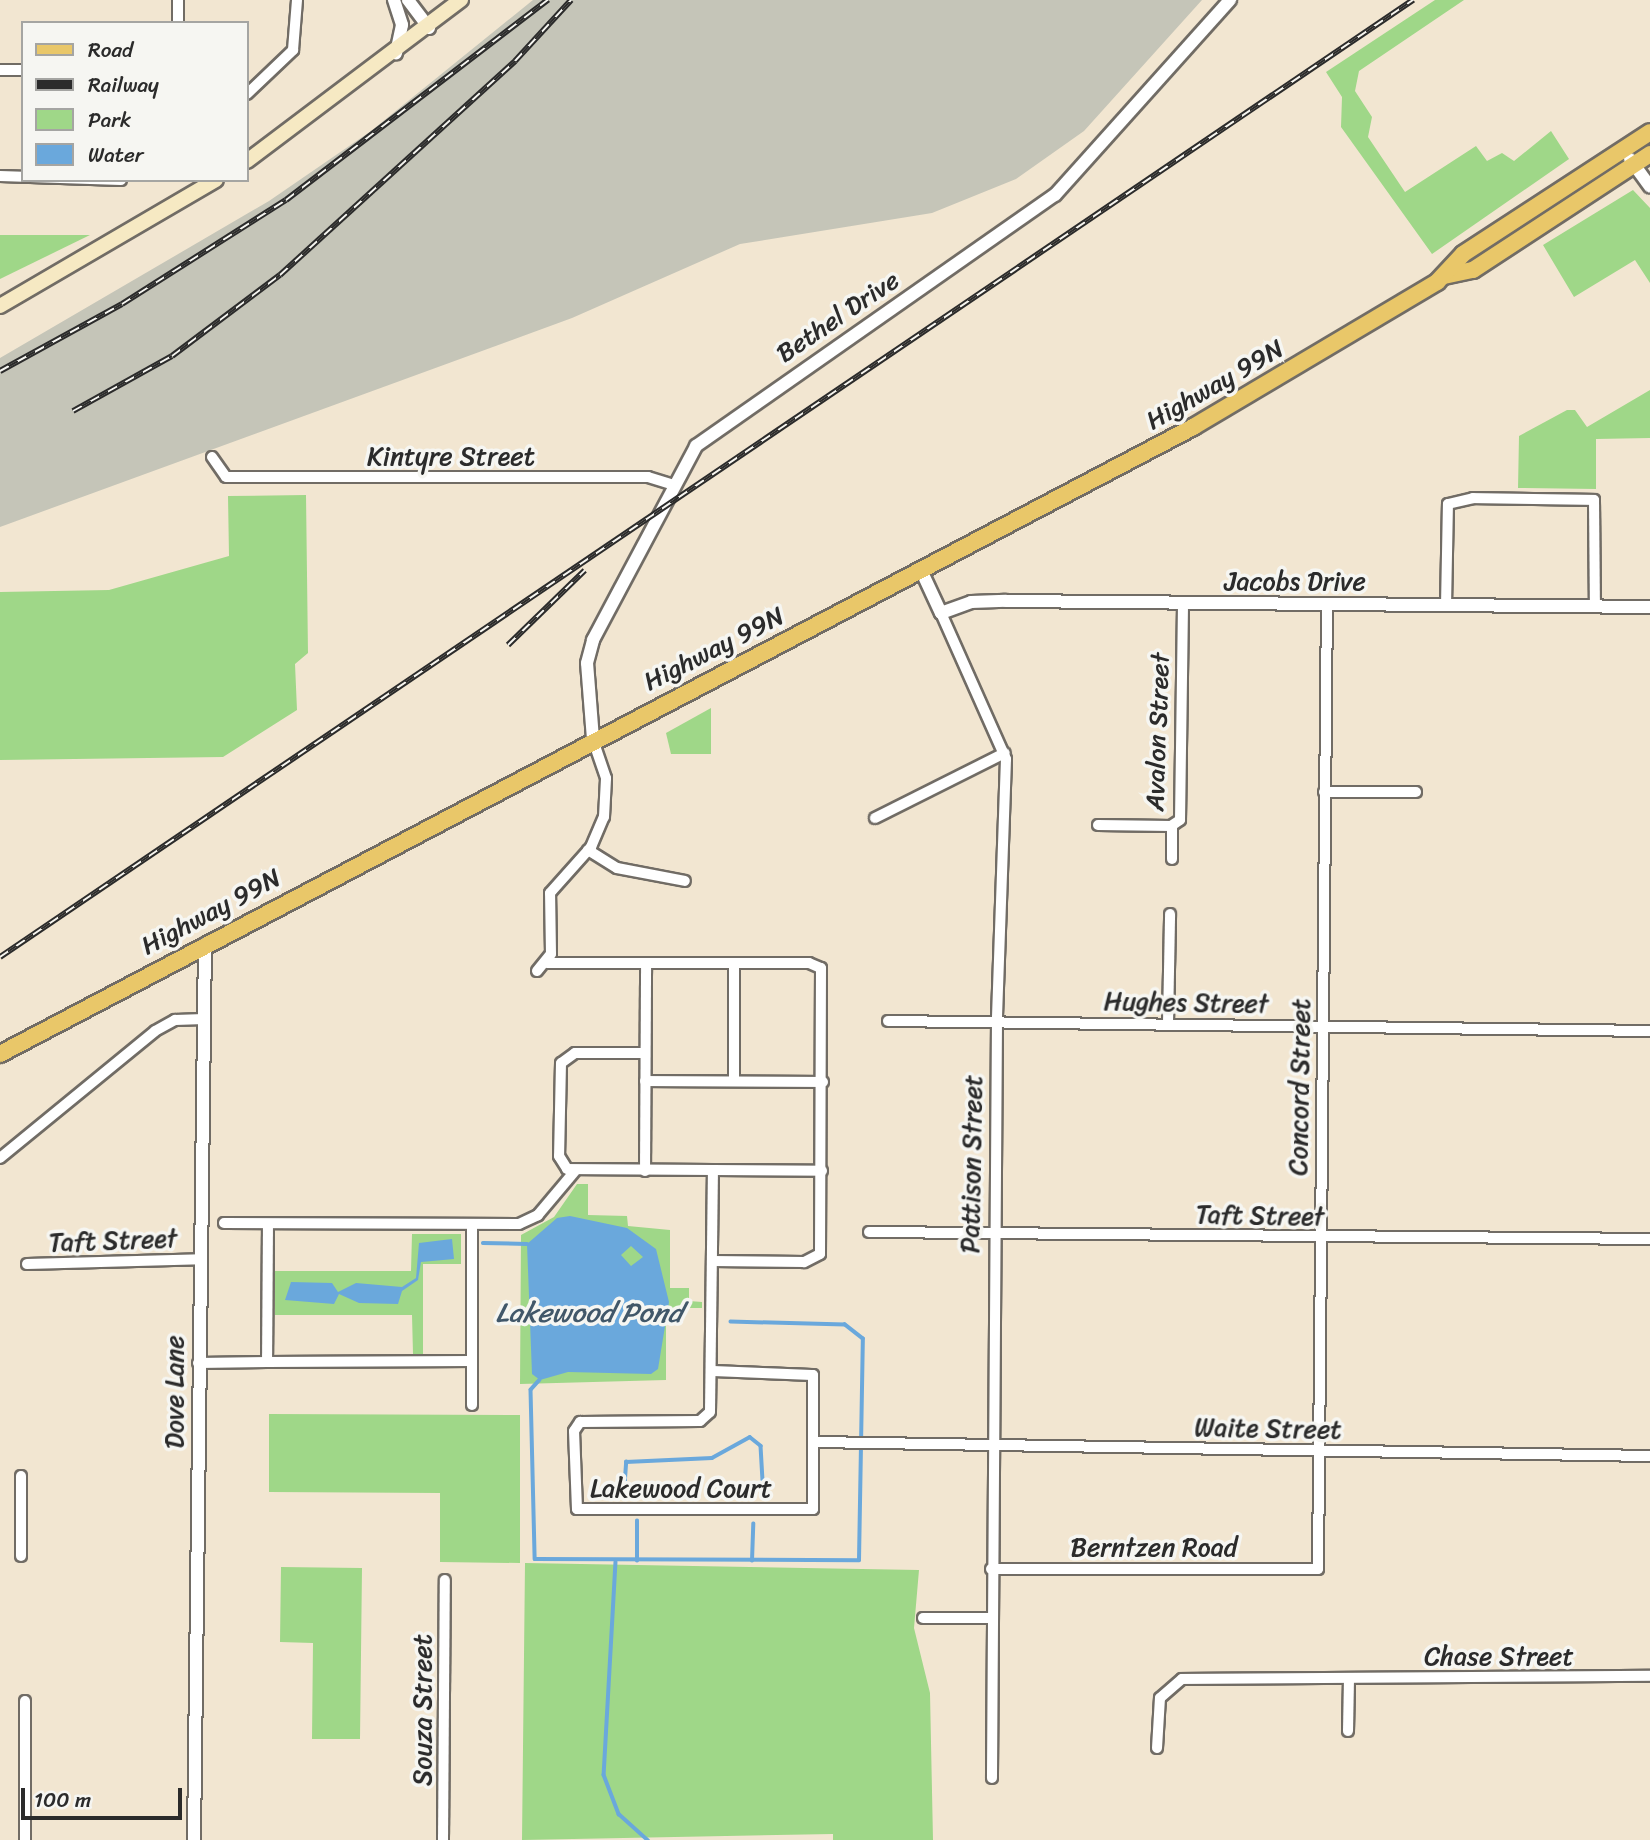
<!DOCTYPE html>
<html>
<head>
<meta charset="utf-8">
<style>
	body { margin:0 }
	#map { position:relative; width:1650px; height:1840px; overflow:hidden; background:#f2e6d1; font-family:Sriracha,sans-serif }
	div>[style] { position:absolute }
	.industrial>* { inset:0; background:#c5c5b8 }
	.green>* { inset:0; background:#9fd788 }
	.water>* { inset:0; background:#6aa8dc }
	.stream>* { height:3.5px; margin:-1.75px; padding:0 1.75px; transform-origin:1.75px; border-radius:1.75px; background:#6aa8dc }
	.roads { filter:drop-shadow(2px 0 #716c65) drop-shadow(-2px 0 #716c65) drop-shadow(0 2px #716c65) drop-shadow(0 -2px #716c65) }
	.minor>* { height:10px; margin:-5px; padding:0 5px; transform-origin:5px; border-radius:5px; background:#fff }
	.tertiary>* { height:12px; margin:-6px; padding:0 6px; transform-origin:6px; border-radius:6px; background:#fff }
	.secondary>* { height:14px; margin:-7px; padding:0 7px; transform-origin:7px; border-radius:7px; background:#f6e9c3 }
	.primary>* { height:16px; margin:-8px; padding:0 8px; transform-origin:8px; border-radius:8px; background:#e9c769 }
	.rail>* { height:6px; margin-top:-3px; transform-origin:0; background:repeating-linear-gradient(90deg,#f6f6f2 0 10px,#2b2b2b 0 20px); box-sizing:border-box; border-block:2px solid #2b2b2b }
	span { translate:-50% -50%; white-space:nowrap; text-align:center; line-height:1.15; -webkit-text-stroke:7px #f6f6f2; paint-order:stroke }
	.street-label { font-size:26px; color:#2b2b2b }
	.water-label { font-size:28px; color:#415769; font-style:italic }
	.legend { position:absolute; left:21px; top:21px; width:228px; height:161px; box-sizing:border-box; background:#f6f6f2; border:2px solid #a5a5a2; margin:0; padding:9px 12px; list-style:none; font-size:21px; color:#2b2b2b }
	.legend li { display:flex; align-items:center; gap:14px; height:35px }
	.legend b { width:35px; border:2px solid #a5a5a2 }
	.scale { position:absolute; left:21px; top:1788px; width:161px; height:32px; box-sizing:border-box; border:4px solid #2b2b2b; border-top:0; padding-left:9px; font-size:21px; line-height:24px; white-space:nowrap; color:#2b2b2b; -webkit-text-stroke:5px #f6f6f2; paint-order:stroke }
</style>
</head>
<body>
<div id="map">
	<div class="industrial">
		<div style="clip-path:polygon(533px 0,1202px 0,1084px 131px,1016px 179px,932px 213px,740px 244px,572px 318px,0 527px,0 358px,269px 201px,371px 131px)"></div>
	</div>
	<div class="green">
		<div style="clip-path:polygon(1435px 0,1464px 0,1359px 71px,1355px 91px,1372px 117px,1368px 137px,1405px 192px,1476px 146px,1487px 161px,1502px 153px,1514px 161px,1551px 131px,1569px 159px,1432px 254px,1341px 127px,1342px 97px,1326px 72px)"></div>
		<div style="clip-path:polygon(1633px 190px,1650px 208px,1650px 283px,1635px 260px,1574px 297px,1543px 245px)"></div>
		<div style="clip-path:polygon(0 235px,90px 235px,0 279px)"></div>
		<div style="clip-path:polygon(1650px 390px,1650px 438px,1596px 439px,1596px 489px,1518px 488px,1519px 436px,1567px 410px,1575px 410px,1587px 427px)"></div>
		<div style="clip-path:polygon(306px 495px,308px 653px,295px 664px,297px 710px,223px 757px,0 760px,0 592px,109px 590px,229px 556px,228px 496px)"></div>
		<div style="clip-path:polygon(711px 708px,711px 754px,671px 754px,666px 733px)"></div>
		<div style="clip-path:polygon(577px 1184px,588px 1184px,588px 1215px,627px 1216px,628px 1226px,670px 1230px,670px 1288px,689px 1288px,689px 1301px,702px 1302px,702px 1308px,666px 1308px,666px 1380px,520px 1384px,521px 1235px,554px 1217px)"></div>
		<div style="clip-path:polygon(412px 1234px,461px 1234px,461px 1264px,423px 1264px,423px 1354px,413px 1354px,412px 1315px,275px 1315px,275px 1271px,411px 1271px)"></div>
		<div style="clip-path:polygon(269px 1414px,520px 1415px,520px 1563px,440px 1562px,440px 1493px,269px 1492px)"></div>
		<div style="clip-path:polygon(525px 1563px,919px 1570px,914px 1628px,930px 1693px,933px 1840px,833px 1840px,833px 1834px,522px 1840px)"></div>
		<div style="clip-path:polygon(281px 1567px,362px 1568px,360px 1739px,312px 1739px,313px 1643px,280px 1642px)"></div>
	</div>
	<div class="water">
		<div style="clip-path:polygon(evenodd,570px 1216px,627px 1228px,656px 1249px,669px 1302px,658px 1369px,651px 1374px,568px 1372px,540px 1380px,532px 1374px,527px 1244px,557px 1218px,570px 1216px,631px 1246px,643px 1257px,631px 1266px,621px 1255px,631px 1246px)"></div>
		<div style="clip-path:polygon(452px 1239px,454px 1259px,421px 1262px,418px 1280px,402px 1291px,398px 1304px,359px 1303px,339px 1294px,334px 1304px,285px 1300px,291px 1282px,332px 1283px,338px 1292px,356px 1283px,402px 1287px,416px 1278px,419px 1243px)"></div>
	</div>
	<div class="stream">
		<div style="left:483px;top:1243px;width:44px;rotate:1.3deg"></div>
		<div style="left:540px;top:1380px;width:13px;rotate:132deg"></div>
		<div style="left:531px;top:1390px;width:169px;rotate:88.6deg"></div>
		<div style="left:535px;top:1559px;width:324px;rotate:0.2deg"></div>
		<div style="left:859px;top:1560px;width:221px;rotate:-89deg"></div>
		<div style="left:863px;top:1339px;width:23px;rotate:-142deg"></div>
		<div style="left:845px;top:1325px;width:114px;rotate:-178.5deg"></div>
		<div style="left:624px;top:1493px;width:31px;rotate:-86deg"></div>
		<div style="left:626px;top:1462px;width:86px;rotate:-2.7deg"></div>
		<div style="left:712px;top:1458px;width:43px;rotate:-28.9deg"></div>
		<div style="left:750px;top:1437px;width:14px;rotate:39deg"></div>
		<div style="left:761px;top:1446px;width:52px;rotate:86.7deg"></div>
		<div style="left:637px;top:1561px;width:40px;rotate:-90deg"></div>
		<div style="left:752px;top:1561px;width:37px;rotate:-88deg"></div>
		<div style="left:616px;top:1562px;width:213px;rotate:93.2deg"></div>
		<div style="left:604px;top:1775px;width:42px;rotate:69deg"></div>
		<div style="left:619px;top:1814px;width:39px;rotate:42deg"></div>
	</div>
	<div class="roads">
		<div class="minor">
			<div style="left:178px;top:23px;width:23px;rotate:-90deg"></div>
			<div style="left:0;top:70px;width:23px"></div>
			<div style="left:247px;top:94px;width:64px;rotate:-43.7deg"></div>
			<div style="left:293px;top:50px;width:50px;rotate:-85.4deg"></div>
			<div style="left:0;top:176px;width:121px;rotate:1.9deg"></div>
			<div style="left:212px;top:457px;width:24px;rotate:55deg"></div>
			<div style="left:226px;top:477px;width:422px"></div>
			<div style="left:648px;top:477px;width:28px;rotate:17deg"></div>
			<div style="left:1446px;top:606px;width:102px;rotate:-88.9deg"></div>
			<div style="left:1448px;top:504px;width:26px;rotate:-13deg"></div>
			<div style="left:1473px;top:498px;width:121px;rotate:0.9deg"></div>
			<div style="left:1594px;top:500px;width:107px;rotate:89.5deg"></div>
			<div style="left:941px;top:613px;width:160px;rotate:66deg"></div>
			<div style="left:1006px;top:759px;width:262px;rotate:92deg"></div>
			<div style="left:997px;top:1021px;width:757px;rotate:90.38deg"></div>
			<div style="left:1324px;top:792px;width:92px"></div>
			<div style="left:875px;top:818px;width:145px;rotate:-26.6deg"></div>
			<div style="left:1098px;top:825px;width:73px;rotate:0.8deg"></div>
			<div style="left:1171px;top:826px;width:11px;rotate:-34deg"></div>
			<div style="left:1180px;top:820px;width:217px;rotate:-89.2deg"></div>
			<div style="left:1172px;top:826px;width:33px;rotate:90deg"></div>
			<div style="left:588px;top:850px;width:34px;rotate:32deg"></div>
			<div style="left:617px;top:868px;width:69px;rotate:10.8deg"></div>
			<div style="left:547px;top:963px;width:262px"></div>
			<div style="left:809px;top:963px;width:13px;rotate:23deg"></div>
			<div style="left:821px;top:968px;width:286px;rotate:90.2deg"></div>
			<div style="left:820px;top:1254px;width:18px;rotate:153deg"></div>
			<div style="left:804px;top:1262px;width:91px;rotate:-179.4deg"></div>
			<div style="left:537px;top:971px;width:22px;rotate:-51deg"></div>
			<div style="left:551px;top:954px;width:61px;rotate:-90.9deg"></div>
			<div style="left:550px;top:893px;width:62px;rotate:-48.3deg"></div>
			<div style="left:591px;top:847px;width:33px;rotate:-67deg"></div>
			<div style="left:604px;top:817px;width:39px;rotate:-87deg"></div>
			<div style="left:606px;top:778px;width:40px;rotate:-108.9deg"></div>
			<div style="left:888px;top:1021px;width:762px;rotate:0.75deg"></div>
			<div style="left:1168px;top:1023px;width:109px;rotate:-88.9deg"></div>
			<div style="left:645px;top:1053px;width:70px;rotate:180deg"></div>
			<div style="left:575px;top:1053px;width:17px;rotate:144deg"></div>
			<div style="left:561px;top:1063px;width:93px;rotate:91.2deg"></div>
			<div style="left:559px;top:1156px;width:15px;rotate:58deg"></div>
			<div style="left:567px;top:1169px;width:255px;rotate:0.4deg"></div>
			<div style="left:645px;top:1081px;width:178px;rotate:0.3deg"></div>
			<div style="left:734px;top:1081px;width:118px;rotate:-90deg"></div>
			<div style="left:0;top:1158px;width:200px;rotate:-39.3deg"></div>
			<div style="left:155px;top:1031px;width:23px;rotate:-29deg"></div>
			<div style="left:175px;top:1020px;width:29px;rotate:-2deg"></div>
			<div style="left:645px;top:1171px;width:208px;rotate:-89.7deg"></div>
			<div style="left:224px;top:1223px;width:295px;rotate:0.2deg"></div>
			<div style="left:519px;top:1224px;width:21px;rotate:-25deg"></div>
			<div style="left:538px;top:1215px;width:57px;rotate:-49.9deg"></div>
			<div style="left:268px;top:1224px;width:138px;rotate:90.4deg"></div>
			<div style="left:267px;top:1362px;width:205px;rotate:-0.3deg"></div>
			<div style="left:472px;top:1361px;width:136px;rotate:-90deg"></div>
			<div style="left:869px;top:1232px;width:781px;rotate:0.51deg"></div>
			<div style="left:27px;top:1264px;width:174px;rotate:-1.6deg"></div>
			<div style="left:472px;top:1361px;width:44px;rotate:90deg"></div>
			<div style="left:198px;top:1363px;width:69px;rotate:-0.8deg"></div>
			<div style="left:712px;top:1371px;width:101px;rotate:2.3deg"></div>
			<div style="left:813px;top:1375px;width:134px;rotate:90deg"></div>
			<div style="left:813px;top:1509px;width:236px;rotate:180deg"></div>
			<div style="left:577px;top:1509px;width:78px;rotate:-92.2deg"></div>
			<div style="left:574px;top:1431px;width:11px;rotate:-56deg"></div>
			<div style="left:580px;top:1422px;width:120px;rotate:-0.5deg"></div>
			<div style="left:700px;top:1421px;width:13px;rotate:-42deg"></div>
			<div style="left:710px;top:1412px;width:240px;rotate:-89.3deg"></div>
			<div style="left:815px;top:1442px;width:835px;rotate:0.96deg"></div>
			<div style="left:21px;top:1476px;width:80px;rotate:90deg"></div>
			<div style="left:991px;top:1569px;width:327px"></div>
			<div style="left:1318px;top:1569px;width:964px;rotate:-89.47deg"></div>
			<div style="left:923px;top:1618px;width:67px"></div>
			<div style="left:1348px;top:1731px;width:52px;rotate:-88.9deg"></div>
			<div style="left:1157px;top:1748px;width:50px;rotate:-86.6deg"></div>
			<div style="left:1160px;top:1698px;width:29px;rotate:-41deg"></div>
			<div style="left:1182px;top:1679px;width:468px;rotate:-0.4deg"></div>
			<div style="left:25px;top:1840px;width:139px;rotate:-90deg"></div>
			<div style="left:443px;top:1840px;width:260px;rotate:-89.6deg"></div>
		</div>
		<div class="tertiary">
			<div style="left:394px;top:0;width:26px;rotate:72deg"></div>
			<div style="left:402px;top:25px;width:29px;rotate:102deg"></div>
			<div style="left:408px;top:0;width:35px;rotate:53deg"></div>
			<div style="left:1630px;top:159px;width:34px;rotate:54deg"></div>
			<div style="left:921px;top:570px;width:47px;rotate:65.1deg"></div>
			<div style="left:941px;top:613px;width:32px;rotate:-20deg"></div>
			<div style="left:971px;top:602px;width:35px;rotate:-2deg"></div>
			<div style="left:1006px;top:601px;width:644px;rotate:0.53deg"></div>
			<div style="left:593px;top:739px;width:76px;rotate:-94.5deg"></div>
			<div style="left:587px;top:663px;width:24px;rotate:-75deg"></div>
			<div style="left:593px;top:640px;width:220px;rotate:-62deg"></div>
			<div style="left:696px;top:446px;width:438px;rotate:-35deg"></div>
			<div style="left:1055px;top:195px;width:262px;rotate:-48.1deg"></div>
			<div style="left:194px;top:1840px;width:896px;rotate:-89.3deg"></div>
		</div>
		<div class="secondary">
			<div style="left:247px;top:161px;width:268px;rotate:-37deg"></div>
			<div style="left:0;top:306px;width:250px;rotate:-30.3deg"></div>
		</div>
		<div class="primary">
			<div style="left:1444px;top:276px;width:30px;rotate:-12deg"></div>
			<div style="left:1473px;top:270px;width:212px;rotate:-33.2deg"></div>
			<div style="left:0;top:1054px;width:1348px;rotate:-27.72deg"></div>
			<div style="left:1193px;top:427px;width:284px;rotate:-30.7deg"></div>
			<div style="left:1437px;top:282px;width:38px;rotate:-47deg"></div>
			<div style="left:1463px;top:254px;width:223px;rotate:-33.1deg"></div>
		</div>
	</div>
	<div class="rail">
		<div style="left:0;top:371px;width:139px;rotate:-28.8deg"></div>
		<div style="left:122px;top:304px;width:194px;rotate:-32.4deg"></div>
		<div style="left:286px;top:200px;width:330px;rotate:-37.4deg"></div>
		<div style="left:73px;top:411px;width:113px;rotate:-29.1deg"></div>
		<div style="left:172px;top:356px;width:135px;rotate:-36.9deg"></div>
		<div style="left:280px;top:275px;width:318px;rotate:-42.3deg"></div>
		<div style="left:515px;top:61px;width:83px;rotate:-47.4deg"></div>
		<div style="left:508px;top:645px;width:107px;rotate:-44.2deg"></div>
		<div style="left:0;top:957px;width:1707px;rotate:-34.11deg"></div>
	</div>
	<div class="street-label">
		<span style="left:838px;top:317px;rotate:-34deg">Bethel Drive</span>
		<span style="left:1215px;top:385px;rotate:-30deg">Highway 99N</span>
		<span style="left:451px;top:457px">Kintyre Street</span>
		<span style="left:1295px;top:582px">Jacobs Drive</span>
		<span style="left:714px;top:649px;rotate:-27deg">Highway 99N</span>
		<span style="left:1158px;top:732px;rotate:-88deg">Avalon Street</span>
		<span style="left:211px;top:912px;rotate:-28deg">Highway 99N</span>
		<span style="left:1186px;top:1003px;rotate:1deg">Hughes Street</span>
		<span style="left:1300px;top:1087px;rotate:-89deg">Concord Street</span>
		<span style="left:972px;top:1164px;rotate:-89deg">Pattison Street</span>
		<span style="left:1260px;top:1216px;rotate:1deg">Taft Street</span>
		<span style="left:113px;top:1241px;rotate:-2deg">Taft Street</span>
		<span style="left:175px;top:1392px;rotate:-90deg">Dove Lane</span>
		<span style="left:1268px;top:1429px;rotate:1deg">Waite Street</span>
		<span style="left:681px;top:1489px">Lakewood Court</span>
		<span style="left:1154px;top:1548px">Berntzen Road</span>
		<span style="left:1499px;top:1657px">Chase Street</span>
		<span style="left:423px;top:1710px;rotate:-90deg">Souza Street</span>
	</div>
	<div class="water-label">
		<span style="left:589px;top:1313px">Lakewood Pond</span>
	</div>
	<ul class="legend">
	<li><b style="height:9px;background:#e9c769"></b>Road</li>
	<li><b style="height:9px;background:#2b2b2b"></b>Railway</li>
	<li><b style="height:19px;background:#9fd788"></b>Park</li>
	<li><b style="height:19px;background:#6aa8dc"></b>Water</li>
	</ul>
	<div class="scale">100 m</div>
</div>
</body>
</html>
